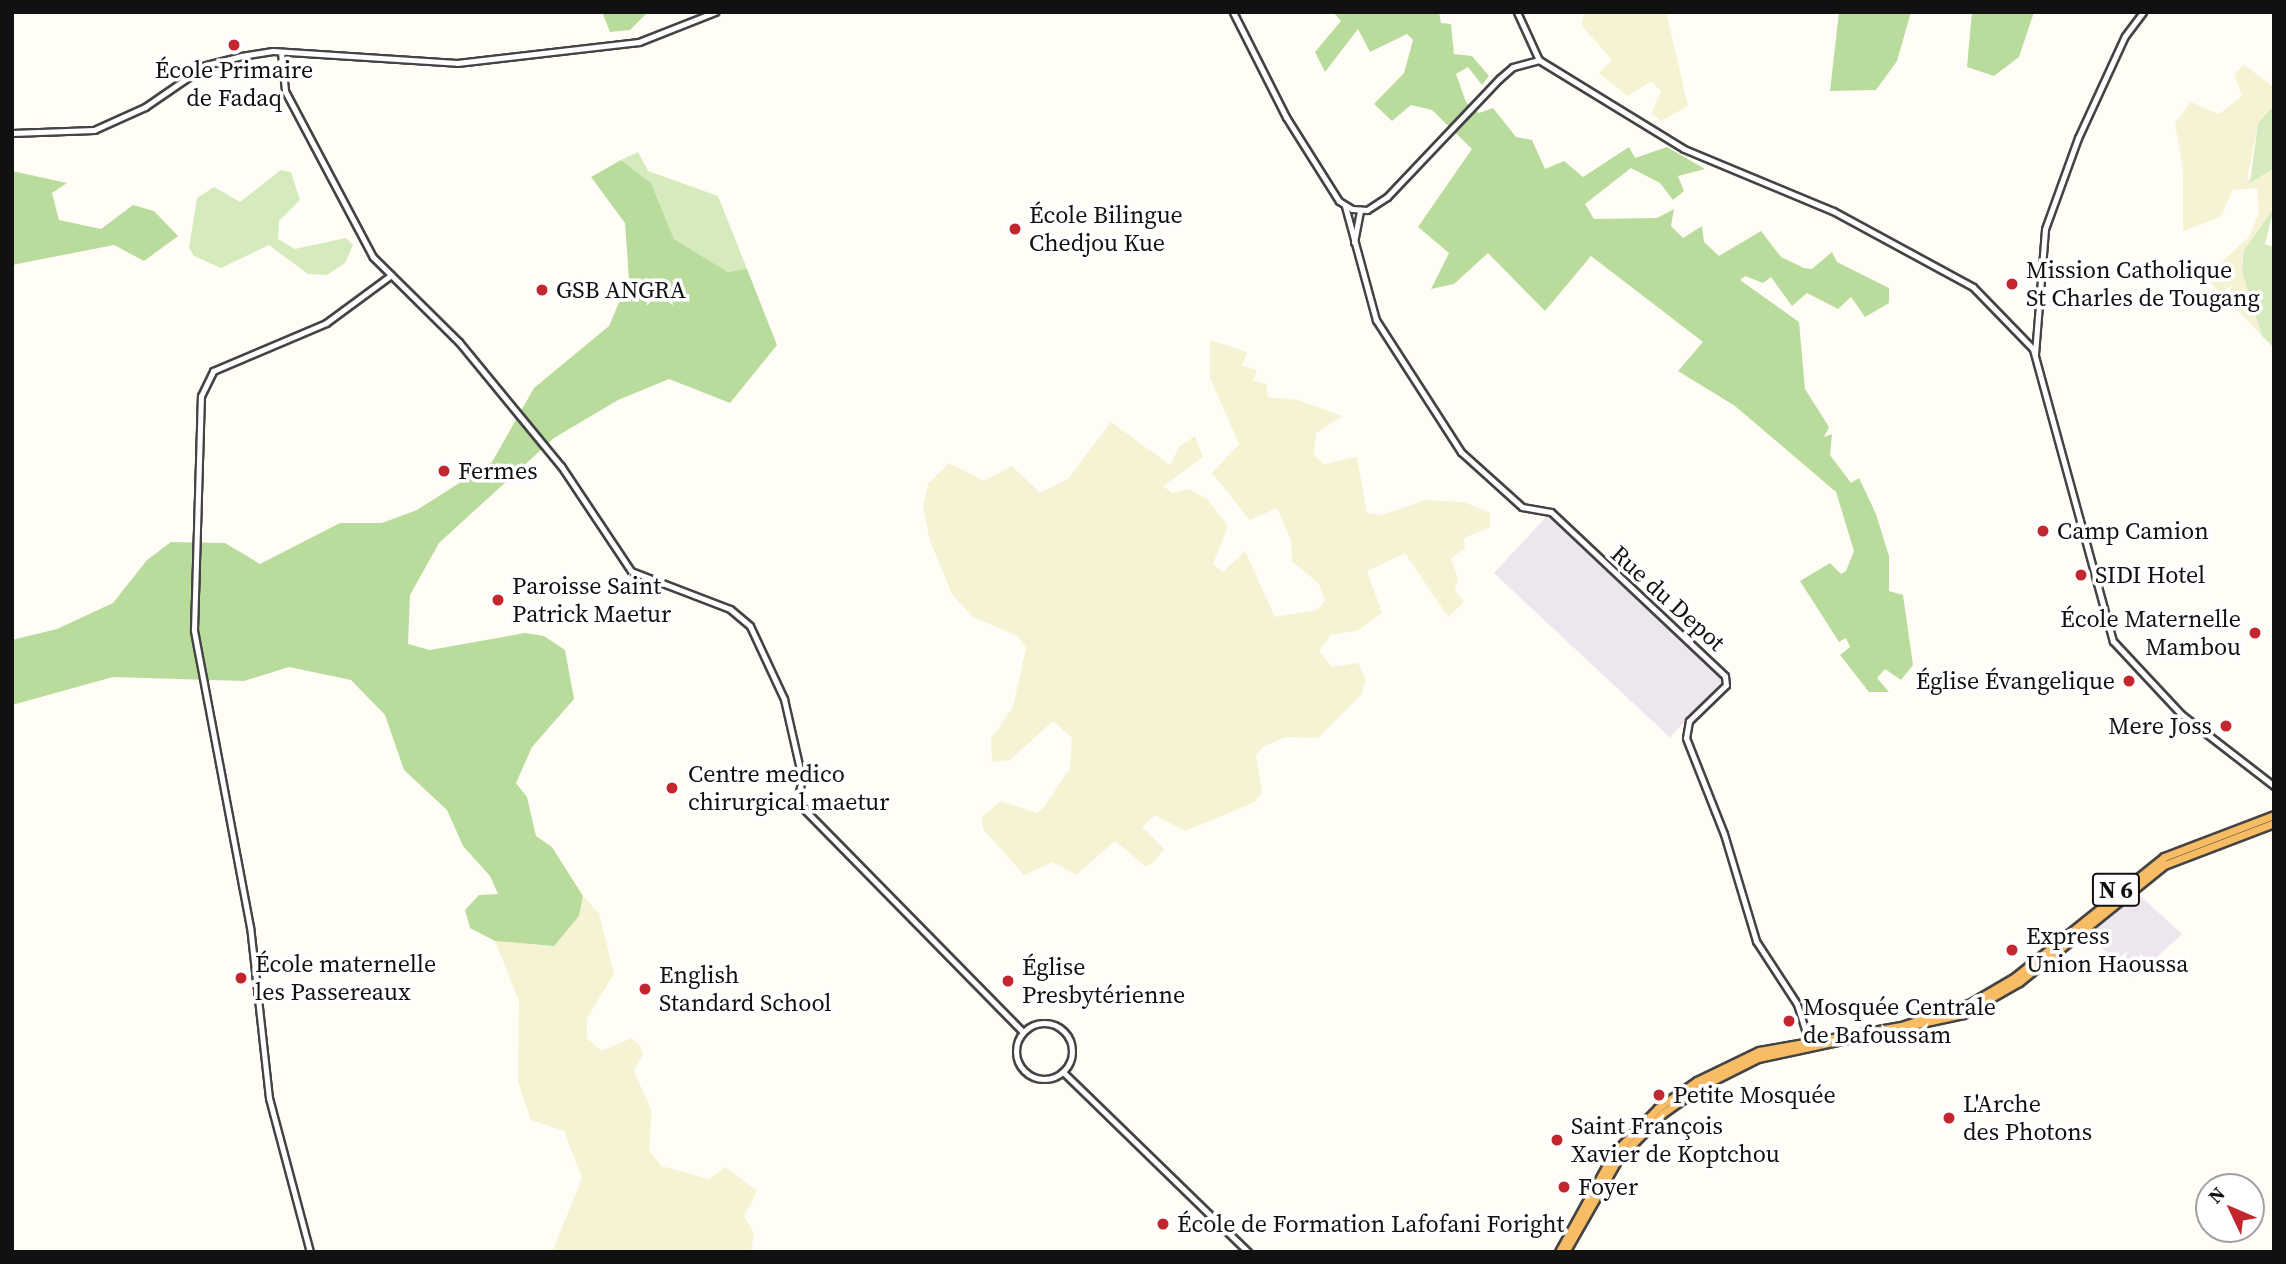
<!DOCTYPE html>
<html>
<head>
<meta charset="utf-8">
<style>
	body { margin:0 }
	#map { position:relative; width:2286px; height:1264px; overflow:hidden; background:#fffdf5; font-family:"Source Serif 4",serif }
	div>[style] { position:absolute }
	.industrial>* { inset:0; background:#eee6ef; transform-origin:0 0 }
	.farmland>* { inset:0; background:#f6f3d4 }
	.green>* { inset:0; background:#d5ebbd }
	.forest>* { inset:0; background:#b9dc9c }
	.roads { filter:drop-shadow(2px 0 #444) drop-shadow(-2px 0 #444) drop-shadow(0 2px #444) drop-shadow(0 -2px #444) }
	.tertiary>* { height:5px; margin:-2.5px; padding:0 2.5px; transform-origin:2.5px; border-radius:2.5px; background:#fff }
	.tertiary>.ring { margin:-2.5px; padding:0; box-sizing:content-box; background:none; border:5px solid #fff; border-radius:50% }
	.trunk>* { height:7px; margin:-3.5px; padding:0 3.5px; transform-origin:3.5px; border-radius:3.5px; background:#f7bc64 }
	.dots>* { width:19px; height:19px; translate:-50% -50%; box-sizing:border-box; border:4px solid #fff; border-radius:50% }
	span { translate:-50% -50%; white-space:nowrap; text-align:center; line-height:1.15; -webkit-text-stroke:7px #fff; paint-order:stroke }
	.shield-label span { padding:2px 5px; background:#fff; border:2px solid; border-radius:5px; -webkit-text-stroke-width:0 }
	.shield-label { font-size:23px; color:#111; font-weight:700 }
	.poi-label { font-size:24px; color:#111 }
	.left { translate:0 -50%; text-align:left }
	.right { translate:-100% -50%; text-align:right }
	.street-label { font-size:24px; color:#111 }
	.frame { position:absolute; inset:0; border:14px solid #111; pointer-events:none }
	.north { position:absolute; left:2195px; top:1173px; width:70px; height:70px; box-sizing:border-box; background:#fff; border:2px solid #a0a0a0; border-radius:50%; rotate:314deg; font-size:19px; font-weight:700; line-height:28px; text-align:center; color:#111 }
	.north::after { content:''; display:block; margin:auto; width:24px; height:32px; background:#c4262e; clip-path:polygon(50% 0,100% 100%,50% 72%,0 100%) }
</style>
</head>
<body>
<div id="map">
	<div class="industrial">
		<div style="left:1547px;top:516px;width:241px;height:78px;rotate:43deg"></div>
		<div style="clip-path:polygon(2134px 890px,2182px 934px,2135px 977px,2086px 934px)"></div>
	</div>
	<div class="farmland">
		<div style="clip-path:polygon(1585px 12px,1666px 12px,1688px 106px,1661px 121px,1651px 114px,1661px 92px,1652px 81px,1627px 96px,1599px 73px,1612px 60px,1581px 25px)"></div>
		<div style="clip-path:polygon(2244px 65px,2274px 87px,2274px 105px,2258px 123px,2247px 180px,2274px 168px,2274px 208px,2244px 250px,2242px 271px,2262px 336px,2205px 277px,2249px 237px,2259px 213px,2257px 188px,2233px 190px,2220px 217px,2183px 231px,2183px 171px,2175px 123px,2191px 102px,2219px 114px,2242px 96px,2234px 74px)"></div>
		<div style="clip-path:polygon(1210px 340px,1247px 352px,1242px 366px,1257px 370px,1253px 381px,1266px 384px,1268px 397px,1298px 400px,1342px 416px,1316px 433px,1314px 455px,1324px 464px,1357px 457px,1367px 513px,1382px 515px,1425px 500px,1464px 502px,1490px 513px,1490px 527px,1464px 538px,1465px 548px,1451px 558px,1458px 579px,1455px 590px,1464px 602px,1448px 617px,1405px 553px,1367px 571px,1382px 613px,1359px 630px,1331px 635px,1319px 651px,1332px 667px,1358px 663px,1366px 680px,1361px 695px,1318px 738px,1286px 737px,1264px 746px,1256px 755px,1262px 792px,1255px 802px,1185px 831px,1155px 815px,1142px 827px,1164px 849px,1152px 864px,1145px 866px,1115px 841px,1076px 875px,1053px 862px,1024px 875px,983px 829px,982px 817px,1001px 801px,1037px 813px,1044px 807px,1070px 768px,1072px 738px,1053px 721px,1010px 760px,992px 762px,991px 739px,1013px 707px,1026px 648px,1018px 636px,973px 617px,952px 594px,930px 541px,923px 507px,928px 484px,949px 463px,984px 481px,1012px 466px,1040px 493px,1068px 479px,1111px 422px,1170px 465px,1179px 447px,1195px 436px,1203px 457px,1163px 486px,1172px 493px,1189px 489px,1207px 499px,1228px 526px,1213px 564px,1223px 572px,1245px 551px,1275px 617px,1317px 610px,1325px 601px,1319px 584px,1292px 561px,1291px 540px,1277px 508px,1250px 520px,1212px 473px,1239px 444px,1210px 378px)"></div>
		<div style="clip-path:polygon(583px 896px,599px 913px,614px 974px,587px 1018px,587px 1038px,602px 1051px,632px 1038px,639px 1045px,643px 1054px,634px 1071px,652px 1112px,649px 1150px,661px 1166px,709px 1179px,725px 1167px,757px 1191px,744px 1216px,754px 1233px,751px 1252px,552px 1252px,582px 1178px,564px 1131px,531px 1120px,518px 1082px,519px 1001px,495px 941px,554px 946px,579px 916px)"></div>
	</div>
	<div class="green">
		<div style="clip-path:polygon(2274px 105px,2274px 168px,2250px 183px,2258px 123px)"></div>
		<div style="clip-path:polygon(638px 152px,648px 171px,718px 196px,747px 269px,728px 272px,674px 239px,651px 183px,621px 160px)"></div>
		<div style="clip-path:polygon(281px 170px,291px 172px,300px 200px,279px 221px,278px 239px,295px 249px,346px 238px,353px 245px,345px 263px,327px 275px,308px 274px,269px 245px,221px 268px,194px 256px,189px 248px,197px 198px,214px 187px,240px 202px)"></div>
		<div style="clip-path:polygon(2274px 208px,2265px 244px,2274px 247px,2274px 348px,2262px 336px,2242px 271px,2244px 250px)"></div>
	</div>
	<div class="forest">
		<div style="clip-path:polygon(602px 12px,648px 12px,630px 30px,610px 32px)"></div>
		<div style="clip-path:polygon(1333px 12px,1439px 12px,1441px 23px,1451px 24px,1454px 54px,1472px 56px,1489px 76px,1482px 85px,1468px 67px,1456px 74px,1466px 102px,1479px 113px,1493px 108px,1516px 137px,1532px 140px,1545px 169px,1564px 161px,1583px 177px,1629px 147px,1635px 158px,1667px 147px,1705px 169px,1678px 176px,1684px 191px,1673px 200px,1660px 183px,1631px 168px,1585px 204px,1594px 219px,1657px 218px,1674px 209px,1671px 226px,1683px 238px,1702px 226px,1704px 242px,1719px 256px,1761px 231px,1781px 257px,1804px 268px,1812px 269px,1832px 252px,1837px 262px,1889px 288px,1889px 303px,1865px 317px,1851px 297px,1838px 309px,1807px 293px,1792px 306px,1771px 277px,1763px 283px,1745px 276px,1740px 280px,1799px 322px,1805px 389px,1829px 427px,1824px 437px,1832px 434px,1830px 455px,1851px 483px,1859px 478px,1876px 514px,1889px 556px,1889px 591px,1903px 595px,1913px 665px,1901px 680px,1885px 669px,1877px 678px,1889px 692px,1869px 692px,1840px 655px,1850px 647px,1846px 638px,1839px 642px,1800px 581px,1830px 563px,1841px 574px,1846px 571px,1854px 551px,1836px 492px,1735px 406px,1678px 371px,1703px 342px,1591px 256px,1545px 311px,1488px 253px,1454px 284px,1431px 289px,1449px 253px,1418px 227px,1472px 149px,1432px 110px,1411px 105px,1392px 121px,1374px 104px,1404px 73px,1413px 40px,1407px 34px,1370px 52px,1358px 29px,1325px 72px,1315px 52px,1341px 21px)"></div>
		<div style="clip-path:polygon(1839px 12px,1911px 12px,1897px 61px,1876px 90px,1830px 91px)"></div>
		<div style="clip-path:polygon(1972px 12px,2034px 12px,2019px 57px,1994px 76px,1967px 67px)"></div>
		<div style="clip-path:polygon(621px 160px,651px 183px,674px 239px,728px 272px,747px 269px,777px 345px,730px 403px,669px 379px,618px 400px,554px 438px,439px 543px,410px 595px,408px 644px,430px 650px,525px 633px,544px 636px,565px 650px,574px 699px,532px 747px,516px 783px,527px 797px,536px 836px,552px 847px,583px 896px,579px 916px,554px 946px,495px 941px,470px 928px,465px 910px,479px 895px,498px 894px,490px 876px,463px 846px,447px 810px,404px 770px,385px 715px,351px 680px,289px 667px,244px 681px,113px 677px,12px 705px,12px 640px,57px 629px,113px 603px,147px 560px,171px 542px,225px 543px,260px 564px,340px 523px,382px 523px,417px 510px,492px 462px,534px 388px,609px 326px,629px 279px,625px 223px,591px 177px)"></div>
		<div style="clip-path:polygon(12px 171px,67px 183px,52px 193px,59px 220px,101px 229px,133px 205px,154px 211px,178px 236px,144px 261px,114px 245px,12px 265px)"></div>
	</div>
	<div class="roads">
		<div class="tertiary">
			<div style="left:1233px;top:12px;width:118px;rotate:63.2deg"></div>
			<div style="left:1286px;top:117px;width:99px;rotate:57.8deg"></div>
			<div style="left:1339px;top:201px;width:15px;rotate:32deg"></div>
			<div style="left:1352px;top:209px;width:15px;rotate:4deg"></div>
			<div style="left:1367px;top:210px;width:24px;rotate:-33deg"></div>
			<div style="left:1387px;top:197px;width:163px;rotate:-46.5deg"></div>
			<div style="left:1499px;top:79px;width:18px;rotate:-41deg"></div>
			<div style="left:1513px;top:67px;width:27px;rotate:-15deg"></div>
			<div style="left:1539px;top:60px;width:170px;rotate:31.5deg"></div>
			<div style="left:1684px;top:149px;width:161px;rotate:22.6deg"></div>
			<div style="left:1833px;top:211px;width:159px;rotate:28.5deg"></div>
			<div style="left:1973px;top:287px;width:86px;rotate:45.9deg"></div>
			<div style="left:2033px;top:349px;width:303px;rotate:74.7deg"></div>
			<div style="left:2113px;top:641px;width:100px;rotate:47deg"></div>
			<div style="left:2181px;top:714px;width:118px;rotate:37.7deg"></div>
			<div style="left:1517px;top:12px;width:53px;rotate:65.4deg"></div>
			<div style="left:281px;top:52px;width:39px;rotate:84deg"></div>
			<div style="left:285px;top:91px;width:188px;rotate:62.1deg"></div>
			<div style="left:373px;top:257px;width:121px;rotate:44.7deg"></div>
			<div style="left:459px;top:342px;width:161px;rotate:50.6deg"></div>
			<div style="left:561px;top:466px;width:126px;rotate:56.3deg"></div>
			<div style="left:631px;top:571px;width:106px;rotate:21deg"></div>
			<div style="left:730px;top:609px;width:26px;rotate:40deg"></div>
			<div style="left:750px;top:626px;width:81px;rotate:65deg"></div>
			<div style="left:784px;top:699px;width:81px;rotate:77.2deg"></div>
			<div style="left:802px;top:778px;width:25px;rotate:102deg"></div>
			<div style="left:797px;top:802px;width:322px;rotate:45.5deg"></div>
			<div style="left:12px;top:133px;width:82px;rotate:-2.1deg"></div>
			<div style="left:94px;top:130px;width:56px;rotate:-24.3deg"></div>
			<div style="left:145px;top:107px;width:74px;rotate:-34.5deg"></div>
			<div style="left:206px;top:65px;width:36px;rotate:-14deg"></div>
			<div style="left:241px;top:56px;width:32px;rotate:-9deg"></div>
			<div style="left:273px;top:51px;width:184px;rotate:3.7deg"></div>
			<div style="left:457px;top:63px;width:183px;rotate:-6.6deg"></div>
			<div style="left:639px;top:42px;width:82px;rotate:-21.5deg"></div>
			<div style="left:1345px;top:206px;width:118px;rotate:74.8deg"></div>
			<div style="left:1376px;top:320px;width:157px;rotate:57.2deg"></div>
			<div style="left:1461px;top:452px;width:82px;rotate:42deg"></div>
			<div style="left:1522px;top:507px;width:29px;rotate:10deg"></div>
			<div style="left:1551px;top:512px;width:239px;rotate:43.3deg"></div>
			<div style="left:1725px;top:676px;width:9px;rotate:84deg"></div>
			<div style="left:1726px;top:685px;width:52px;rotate:135.8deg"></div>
			<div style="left:1689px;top:721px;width:17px;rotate:100deg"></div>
			<div style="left:1686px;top:738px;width:103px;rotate:68.4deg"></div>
			<div style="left:1724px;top:834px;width:112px;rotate:73.3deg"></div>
			<div style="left:1756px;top:941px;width:75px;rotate:56.9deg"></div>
			<div style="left:1797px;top:1004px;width:43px;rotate:72.4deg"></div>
			<div style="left:1354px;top:242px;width:33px;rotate:-79deg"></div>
			<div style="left:2035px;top:354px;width:125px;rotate:-85.4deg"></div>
			<div style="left:2045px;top:229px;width:97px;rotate:-70.1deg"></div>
			<div style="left:2078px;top:138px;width:112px;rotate:-65.3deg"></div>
			<div style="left:2125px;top:36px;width:30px;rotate:-53deg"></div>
			<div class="ring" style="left:1016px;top:1023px;width:51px;height:51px"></div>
			<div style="left:1063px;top:1072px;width:258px;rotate:44.2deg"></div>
			<div style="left:310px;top:1252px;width:159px;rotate:-104.9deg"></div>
			<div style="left:269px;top:1098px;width:172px;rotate:-96.3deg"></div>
			<div style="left:250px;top:927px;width:302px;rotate:-100.7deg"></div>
			<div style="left:194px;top:630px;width:234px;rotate:-88.3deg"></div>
			<div style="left:201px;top:396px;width:28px;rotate:-64deg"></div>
			<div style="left:213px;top:371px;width:123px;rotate:-23deg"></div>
			<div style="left:326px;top:323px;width:81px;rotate:-36.4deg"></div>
		</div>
		<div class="trunk">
			<div style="left:1559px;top:1252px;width:112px;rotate:-61.1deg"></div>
			<div style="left:1613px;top:1154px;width:64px;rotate:-45.6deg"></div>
			<div style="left:1658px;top:1108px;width:47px;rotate:-34.7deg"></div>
			<div style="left:1697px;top:1081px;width:69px;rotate:-25.8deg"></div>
			<div style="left:1759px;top:1051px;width:144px;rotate:-10deg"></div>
			<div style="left:1901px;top:1026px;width:71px;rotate:-17.9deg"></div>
			<div style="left:1969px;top:1004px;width:53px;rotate:-30.4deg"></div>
			<div style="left:2015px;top:977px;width:191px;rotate:-38.8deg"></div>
			<div style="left:2164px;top:857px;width:118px;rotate:-20.9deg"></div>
			<div style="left:1565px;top:1252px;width:107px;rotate:-60.3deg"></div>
			<div style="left:1618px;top:1159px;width:63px;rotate:-45.6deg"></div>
			<div style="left:1662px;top:1114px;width:47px;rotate:-35.4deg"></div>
			<div style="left:1700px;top:1087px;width:65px;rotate:-26.6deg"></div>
			<div style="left:1758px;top:1058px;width:210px;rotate:-12.1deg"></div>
			<div style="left:1963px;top:1014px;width:64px;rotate:-29.7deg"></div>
			<div style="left:2019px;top:982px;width:186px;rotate:-38.9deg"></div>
			<div style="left:2164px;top:865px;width:118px;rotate:-20.9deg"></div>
		</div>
	</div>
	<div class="dots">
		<div style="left:234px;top:45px;background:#c4262e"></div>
		<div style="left:1015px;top:229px;background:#c4262e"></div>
		<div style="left:2012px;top:284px;background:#c4262e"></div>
		<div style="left:542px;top:290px;background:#c4262e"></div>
		<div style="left:444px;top:471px;background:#c4262e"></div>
		<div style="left:2043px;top:531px;background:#c4262e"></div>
		<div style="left:2081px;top:575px;background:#c4262e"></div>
		<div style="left:498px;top:600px;background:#c4262e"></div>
		<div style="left:2255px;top:633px;background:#c4262e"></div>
		<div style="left:2129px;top:681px;background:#c4262e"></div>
		<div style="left:2226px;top:726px;background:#c4262e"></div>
		<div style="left:672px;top:788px;background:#c4262e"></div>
		<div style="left:2012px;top:950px;background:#c4262e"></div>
		<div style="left:241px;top:978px;background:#c4262e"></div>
		<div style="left:1008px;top:981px;background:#c4262e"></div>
		<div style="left:645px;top:989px;background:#c4262e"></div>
		<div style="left:1789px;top:1021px;background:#c4262e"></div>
		<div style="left:1659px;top:1095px;background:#c4262e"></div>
		<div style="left:1949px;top:1118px;background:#c4262e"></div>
		<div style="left:1557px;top:1140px;background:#c4262e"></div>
		<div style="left:1564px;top:1187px;background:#c4262e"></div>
		<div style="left:1163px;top:1224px;background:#c4262e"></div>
	</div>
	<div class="shield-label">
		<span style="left:2116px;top:890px">N 6</span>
	</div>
	<div class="poi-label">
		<span style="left:234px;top:84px">École Primaire<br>de Fadaq</span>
		<span class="left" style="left:1029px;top:229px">École Bilingue<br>Chedjou Kue</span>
		<span class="left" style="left:2026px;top:284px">Mission Catholique<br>St Charles de Tougang</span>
		<span class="left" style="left:556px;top:290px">GSB ANGRA</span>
		<span class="left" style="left:458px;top:471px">Fermes</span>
		<span class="left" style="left:2057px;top:531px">Camp Camion</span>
		<span class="left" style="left:2095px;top:575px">SIDI Hotel</span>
		<span class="left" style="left:512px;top:600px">Paroisse Saint<br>Patrick Maetur</span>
		<span class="right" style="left:2241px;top:633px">École Maternelle<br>Mambou</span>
		<span class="right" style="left:2115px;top:681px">Église Évangelique</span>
		<span class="right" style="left:2212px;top:726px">Mere Joss</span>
		<span class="left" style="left:688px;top:788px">Centre medico<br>chirurgical maetur</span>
		<span class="left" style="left:2026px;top:950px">Express<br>Union Haoussa</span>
		<span class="left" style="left:255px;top:978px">École maternelle<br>les Passereaux</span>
		<span class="left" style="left:1022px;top:981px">Église<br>Presbytérienne</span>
		<span class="left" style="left:659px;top:989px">English<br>Standard School</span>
		<span class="left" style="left:1803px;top:1021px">Mosquée Centrale<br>de Bafoussam</span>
		<span class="left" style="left:1673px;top:1095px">Petite Mosquée</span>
		<span class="left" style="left:1963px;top:1118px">L'Arche<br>des Photons</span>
		<span class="left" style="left:1571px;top:1140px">Saint François<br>Xavier de Koptchou</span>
		<span class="left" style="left:1578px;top:1187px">Foyer</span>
		<span class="left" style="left:1177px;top:1224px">École de Formation Lafofani Foright</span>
	</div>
	<div class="street-label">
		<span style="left:1668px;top:598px;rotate:42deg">Rue du Depot</span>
	</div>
	<div class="frame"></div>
	<div class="north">N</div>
</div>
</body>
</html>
